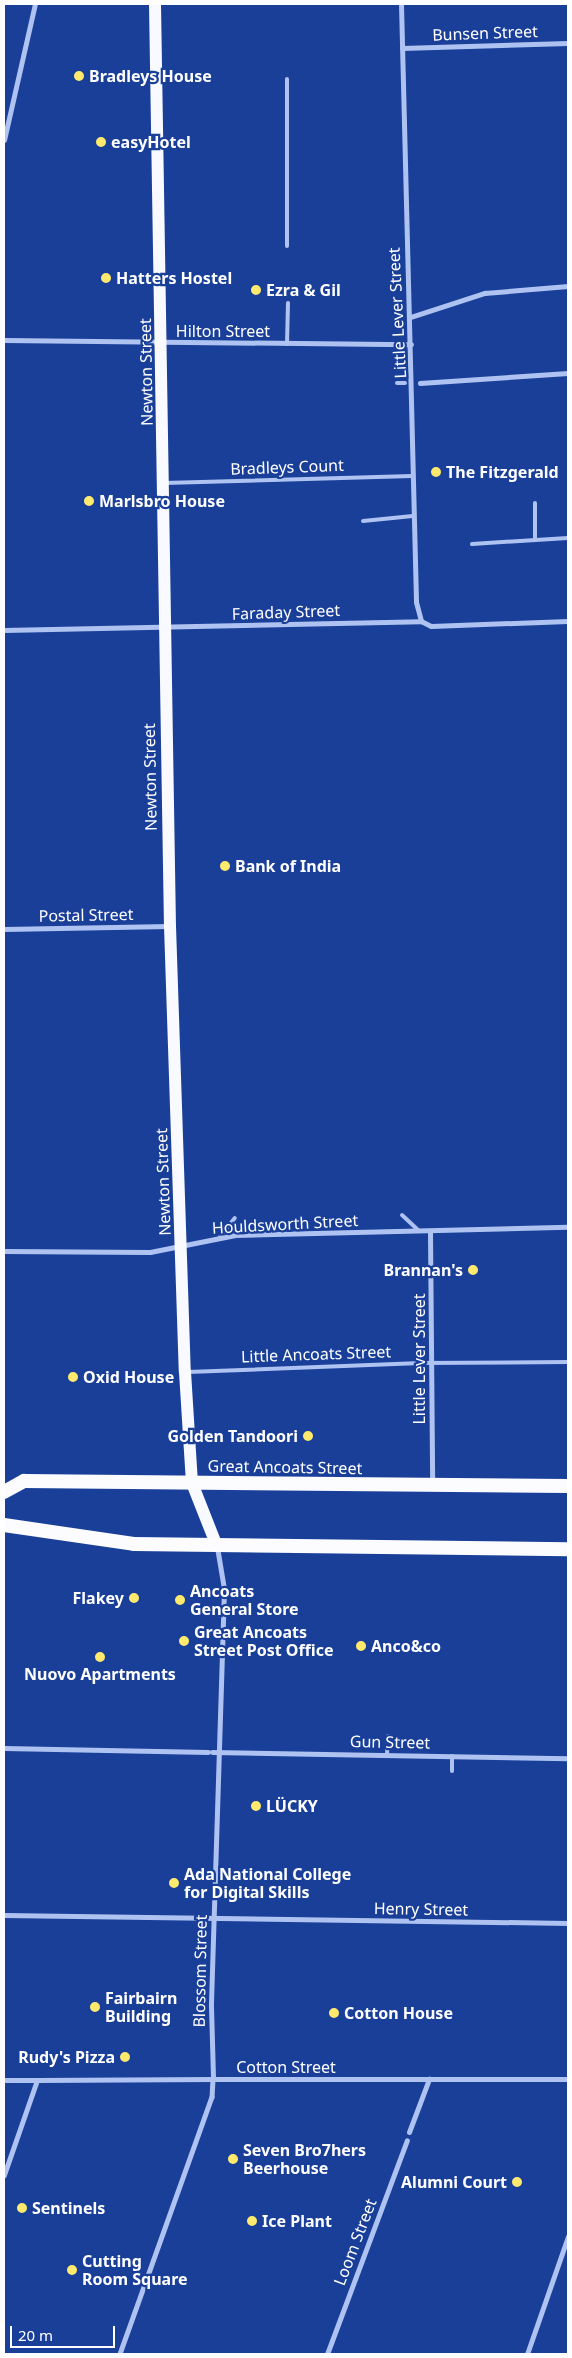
<!DOCTYPE html>
<html>
<head>
<meta charset="utf-8">
<style>
	body { margin:0 }
	#map { position:relative; width:572px; height:2358px; overflow:hidden; background:#193f99; font-family:"Noto Sans",sans-serif }
	div>[style] { position:absolute }
	.service>* { height:4px; margin:-2px; padding:0 2px; transform-origin:2px; border-radius:2px; background:#aec3f1 }
	.pedestrian>* { height:4.5px; margin:-2.25px; padding:0 2.25px; transform-origin:2.25px; border-radius:2.25px; background:#aec3f1 }
	.minor>* { height:5px; margin:-2.5px; padding:0 2.5px; transform-origin:2.5px; border-radius:2.5px; background:#aec3f1 }
	.primary>* { height:12px; margin:-6px; padding:0 6px; transform-origin:6px; border-radius:6px; background:#f8faff }
	.trunk>* { height:14px; margin:-7px; padding:0 7px; transform-origin:7px; border-radius:7px; background:#fcfcff }
	.dots>* { width:14px; height:14px; translate:-50% -50%; box-sizing:border-box; border:2px solid #193f99; border-radius:50% }
	span { translate:-50% -50%; white-space:nowrap; text-align:center; line-height:1.15; -webkit-text-stroke:4.5px #193f99; paint-order:stroke }
	.street-label { font-size:16px; color:#fff }
	.poi-label { font-size:16px; color:#fff; font-weight:700 }
	.left { translate:0 -50%; text-align:left }
	.right { translate:-100% -50%; text-align:right }
	.frame { position:absolute; inset:0; border:5px solid #fff; pointer-events:none }
	.scale { position:absolute; left:10px; top:2326px; width:105px; height:22px; box-sizing:border-box; border:2px solid #fff; border-top:0; padding-left:6px; font-size:15px; line-height:18px; white-space:nowrap; color:#fff; -webkit-text-stroke:4px #193f99; paint-order:stroke }
</style>
</head>
<body>
<div id="map">
	<div class="service">
		<div style="left:287px;top:246px;width:167px;rotate:-90deg"></div>
		<div style="left:287px;top:344px;width:41px;rotate:-88.6deg"></div>
		<div style="left:164px;top:483px;width:248px;rotate:-1.6deg"></div>
		<div style="left:363px;top:521px;width:50px;rotate:-5.7deg"></div>
		<div style="left:535px;top:539px;width:36px;rotate:-90deg"></div>
		<div style="left:472px;top:544px;width:96px;rotate:-3.6deg"></div>
		<div style="left:402px;top:1215px;width:23px;rotate:43deg"></div>
		<div style="left:220px;top:1237px;width:24px;rotate:-52deg"></div>
		<div style="left:188px;top:1372px;width:233px;rotate:-2.2deg"></div>
		<div style="left:421px;top:1363px;width:147px;rotate:-0.4deg"></div>
		<div style="left:387px;top:1755px;width:19px;rotate:-87deg"></div>
		<div style="left:452px;top:1756px;width:15px;rotate:90deg"></div>
	</div>
	<div class="pedestrian">
		<div style="left:411px;top:317px;width:78px;rotate:-18deg"></div>
		<div style="left:485px;top:293px;width:83px;rotate:-4.8deg"></div>
		<div style="left:397px;top:383px;width:8px"></div>
		<div style="left:420px;top:383px;width:148px;rotate:-3.9deg"></div>
		<div style="left:37px;top:2080px;width:176px;rotate:-0.3deg"></div>
		<div style="left:213px;top:2079px;width:18px;rotate:93deg"></div>
		<div style="left:212px;top:2097px;width:273px;rotate:109.7deg"></div>
	</div>
	<div class="minor">
		<div style="left:401px;top:4px;width:598px;rotate:88.56deg"></div>
		<div style="left:416px;top:602px;width:20px;rotate:75deg"></div>
		<div style="left:402px;top:48px;width:166px;rotate:-1.7deg"></div>
		<div style="left:4px;top:140px;width:139px;rotate:-77.2deg"></div>
		<div style="left:4px;top:340px;width:407px;rotate:0.6deg"></div>
		<div style="left:4px;top:630px;width:417px;rotate:-1.2deg"></div>
		<div style="left:421px;top:621px;width:11px;rotate:27deg"></div>
		<div style="left:431px;top:626px;width:137px;rotate:-2.1deg"></div>
		<div style="left:4px;top:929px;width:165px;rotate:-1deg"></div>
		<div style="left:430px;top:1232px;width:252px;rotate:89.5deg"></div>
		<div style="left:4px;top:1251px;width:146px;rotate:0.4deg"></div>
		<div style="left:150px;top:1252px;width:87px;rotate:-11.3deg"></div>
		<div style="left:235px;top:1235px;width:333px;rotate:-1.4deg"></div>
		<div style="left:217px;top:1547px;width:43px;rotate:80.5deg"></div>
		<div style="left:224px;top:1589px;width:417px;rotate:91.8deg"></div>
		<div style="left:211px;top:2006px;width:73px;rotate:88.4deg"></div>
		<div style="left:213px;top:2079px;width:355px"></div>
		<div style="left:4px;top:1748px;width:204px;rotate:1.1deg"></div>
		<div style="left:212px;top:1752px;width:356px;rotate:1deg"></div>
		<div style="left:4px;top:1915px;width:564px;rotate:0.81deg"></div>
		<div style="left:4px;top:2080px;width:33px"></div>
		<div style="left:37px;top:2080px;width:101px;rotate:109.2deg"></div>
		<div style="left:409px;top:2132px;width:57px;rotate:-69.3deg"></div>
		<div style="left:327px;top:2354px;width:228px;rotate:-69.5deg"></div>
		<div style="left:527px;top:2354px;width:125px;rotate:-70.8deg"></div>
	</div>
	<div class="primary">
		<div style="left:155px;top:4px;width:922px;rotate:89.07deg"></div>
		<div style="left:170px;top:926px;width:446px;rotate:88.1deg"></div>
		<div style="left:185px;top:1372px;width:111px;rotate:86.4deg"></div>
		<div style="left:192px;top:1483px;width:66px;rotate:68.5deg"></div>
	</div>
	<div class="trunk">
		<div style="left:4px;top:1492px;width:23px;rotate:-29deg"></div>
		<div style="left:24px;top:1481px;width:544px;rotate:0.53deg"></div>
		<div style="left:4px;top:1525px;width:131px;rotate:8.3deg"></div>
		<div style="left:134px;top:1544px;width:434px;rotate:0.7deg"></div>
	</div>
	<div class="dots">
		<div style="left:79px;top:76px;background:#ffea6e"></div>
		<div style="left:101px;top:142px;background:#ffea6e"></div>
		<div style="left:106px;top:278px;background:#ffea6e"></div>
		<div style="left:256px;top:290px;background:#ffea6e"></div>
		<div style="left:436px;top:472px;background:#ffea6e"></div>
		<div style="left:89px;top:501px;background:#ffea6e"></div>
		<div style="left:225px;top:866px;background:#ffea6e"></div>
		<div style="left:473px;top:1270px;background:#ffea6e"></div>
		<div style="left:73px;top:1377px;background:#ffea6e"></div>
		<div style="left:308px;top:1436px;background:#ffea6e"></div>
		<div style="left:134px;top:1598px;background:#ffea6e"></div>
		<div style="left:180px;top:1600px;background:#ffea6e"></div>
		<div style="left:184px;top:1641px;background:#ffea6e"></div>
		<div style="left:361px;top:1646px;background:#ffea6e"></div>
		<div style="left:100px;top:1657px;background:#ffea6e"></div>
		<div style="left:256px;top:1806px;background:#ffea6e"></div>
		<div style="left:174px;top:1883px;background:#ffea6e"></div>
		<div style="left:95px;top:2007px;background:#ffea6e"></div>
		<div style="left:334px;top:2013px;background:#ffea6e"></div>
		<div style="left:125px;top:2057px;background:#ffea6e"></div>
		<div style="left:233px;top:2159px;background:#ffea6e"></div>
		<div style="left:517px;top:2182px;background:#ffea6e"></div>
		<div style="left:22px;top:2208px;background:#ffea6e"></div>
		<div style="left:252px;top:2221px;background:#ffea6e"></div>
		<div style="left:72px;top:2270px;background:#ffea6e"></div>
	</div>
	<div class="street-label">
		<span style="left:485px;top:33px;rotate:-2deg">Bunsen Street</span>
		<span style="left:397px;top:313px;rotate:-93deg">Little Lever Street</span>
		<span style="left:223px;top:331px">Hilton Street</span>
		<span style="left:146px;top:372px;rotate:-91deg">Newton Street</span>
		<span style="left:287px;top:467px;rotate:-2deg">Bradleys Count</span>
		<span style="left:286px;top:612px;rotate:-2deg">Faraday Street</span>
		<span style="left:150px;top:777px;rotate:-91deg">Newton Street</span>
		<span style="left:86px;top:915px;rotate:-1deg">Postal Street</span>
		<span style="left:163px;top:1182px;rotate:-92deg">Newton Street</span>
		<span style="left:285px;top:1224px;rotate:-3deg">Houldsworth Street</span>
		<span style="left:316px;top:1354px;rotate:-2deg">Little Ancoats Street</span>
		<span style="left:419px;top:1359px;rotate:-90deg">Little Lever Street</span>
		<span style="left:285px;top:1467px;rotate:1deg">Great Ancoats Street</span>
		<span style="left:390px;top:1742px;rotate:1deg">Gun Street</span>
		<span style="left:421px;top:1909px;rotate:1deg">Henry Street</span>
		<span style="left:200px;top:1971px;rotate:-89deg">Blossom Street</span>
		<span style="left:286px;top:2067px">Cotton Street</span>
		<span style="left:355px;top:2242px;rotate:-69deg">Loom Street</span>
	</div>
	<div class="poi-label">
		<span class="left" style="left:89px;top:76px">Bradleys House</span>
		<span class="left" style="left:111px;top:142px">easyHotel</span>
		<span class="left" style="left:116px;top:278px">Hatters Hostel</span>
		<span class="left" style="left:266px;top:290px">Ezra &amp; Gil</span>
		<span class="left" style="left:446px;top:472px">The Fitzgerald</span>
		<span class="left" style="left:99px;top:501px">Marlsbro House</span>
		<span class="left" style="left:235px;top:866px">Bank of India</span>
		<span class="right" style="left:463px;top:1270px">Brannan's</span>
		<span class="left" style="left:83px;top:1377px">Oxid House</span>
		<span class="right" style="left:298px;top:1436px">Golden Tandoori</span>
		<span class="left" style="left:190px;top:1600px">Ancoats<br>General Store</span>
		<span class="right" style="left:124px;top:1598px">Flakey</span>
		<span class="left" style="left:194px;top:1641px">Great Ancoats<br>Street Post Office</span>
		<span class="left" style="left:371px;top:1646px">Anco&amp;co</span>
		<span style="left:100px;top:1674px">Nuovo Apartments</span>
		<span class="left" style="left:266px;top:1806px">LÜCKY</span>
		<span class="left" style="left:184px;top:1883px">Ada National College<br>for Digital Skills</span>
		<span class="left" style="left:105px;top:2007px">Fairbairn<br>Building</span>
		<span class="left" style="left:344px;top:2013px">Cotton House</span>
		<span class="right" style="left:115px;top:2057px">Rudy's Pizza</span>
		<span class="left" style="left:243px;top:2159px">Seven Bro7hers<br>Beerhouse</span>
		<span class="right" style="left:507px;top:2182px">Alumni Court</span>
		<span class="left" style="left:32px;top:2208px">Sentinels</span>
		<span class="left" style="left:262px;top:2221px">Ice Plant</span>
		<span class="left" style="left:82px;top:2270px">Cutting<br>Room Square</span>
	</div>
	<div class="frame"></div>
	<div class="scale">20 m</div>
</div>
</body>
</html>
